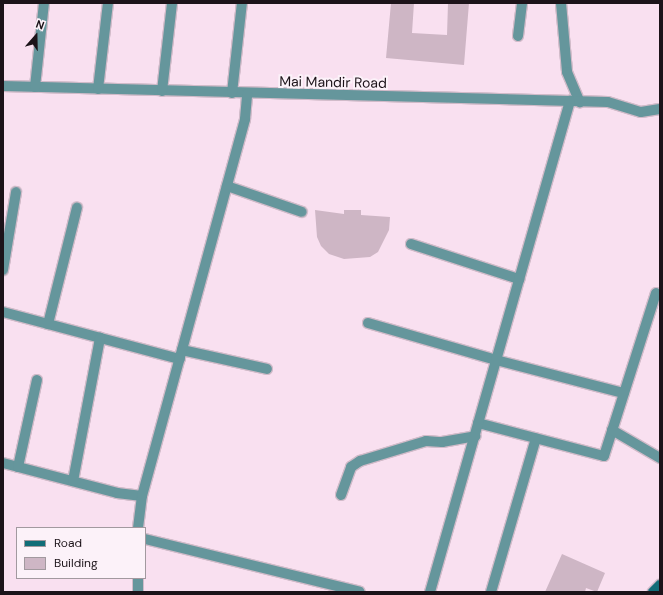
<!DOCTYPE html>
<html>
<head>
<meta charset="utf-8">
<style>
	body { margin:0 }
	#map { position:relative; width:663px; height:595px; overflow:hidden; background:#f9e0f0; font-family:"DM Sans",sans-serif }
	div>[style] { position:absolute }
	.building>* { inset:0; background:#ceb6c5 }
	.roads { filter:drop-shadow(1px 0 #d1bbc9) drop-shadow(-1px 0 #d1bbc9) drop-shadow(0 1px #d1bbc9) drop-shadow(0 -1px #d1bbc9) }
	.minor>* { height:10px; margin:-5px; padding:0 5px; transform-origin:5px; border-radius:5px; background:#65969c }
	.secondary>* { height:10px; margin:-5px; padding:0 5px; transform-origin:5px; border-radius:5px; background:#116d78 }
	span { translate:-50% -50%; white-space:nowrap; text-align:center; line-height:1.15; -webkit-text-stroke:4px #fcf2f9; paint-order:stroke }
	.street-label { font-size:14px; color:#1c1319 }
	.frame { position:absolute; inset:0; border:4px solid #1c1319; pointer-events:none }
	.legend { position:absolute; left:16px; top:527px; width:130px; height:52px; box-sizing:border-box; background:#fcf2f9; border:1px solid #a2999f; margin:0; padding:5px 7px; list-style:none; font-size:12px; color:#1c1319 }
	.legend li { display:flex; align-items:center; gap:8px; height:20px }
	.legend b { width:20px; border:1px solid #a2999f }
	.north { position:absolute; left:16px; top:16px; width:40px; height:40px; -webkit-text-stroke:3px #fcf2f9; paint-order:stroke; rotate:20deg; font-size:11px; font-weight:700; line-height:16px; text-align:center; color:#1c1319 }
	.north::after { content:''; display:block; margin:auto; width:14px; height:18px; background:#1c1319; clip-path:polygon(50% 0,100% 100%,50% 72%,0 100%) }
</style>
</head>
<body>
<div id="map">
	<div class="building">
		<div style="clip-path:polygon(391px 3px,414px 3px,412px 33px,447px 35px,448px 3px,469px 3px,464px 65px,386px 58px)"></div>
		<div style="clip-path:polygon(315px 210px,344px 214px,344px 210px,361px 210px,361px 215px,390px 217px,389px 230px,378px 252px,370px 257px,344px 259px,329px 254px,321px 246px,317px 237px)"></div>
		<div style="clip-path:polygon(562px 554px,605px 573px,597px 592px,586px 588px,585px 592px,545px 592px)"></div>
	</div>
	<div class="roads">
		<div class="minor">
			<div style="left:561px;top:3px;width:69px;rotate:85deg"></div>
			<div style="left:567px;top:72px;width:33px;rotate:67deg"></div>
			<div style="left:518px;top:36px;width:33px;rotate:-83deg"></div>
			<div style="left:3px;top:86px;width:605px;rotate:1.51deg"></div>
			<div style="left:608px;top:102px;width:34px;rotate:17deg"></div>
			<div style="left:641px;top:112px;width:19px;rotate:-9deg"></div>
			<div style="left:35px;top:87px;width:84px;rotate:-83.9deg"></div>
			<div style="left:98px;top:89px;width:87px;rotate:-83.4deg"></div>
			<div style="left:162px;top:91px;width:89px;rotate:-83.5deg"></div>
			<div style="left:232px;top:93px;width:91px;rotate:-83.7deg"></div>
			<div style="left:227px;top:186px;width:79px;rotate:19.1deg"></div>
			<div style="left:411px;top:244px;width:114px;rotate:18deg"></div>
			<div style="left:3px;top:270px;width:79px;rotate:-80.5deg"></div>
			<div style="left:3px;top:312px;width:183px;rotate:14.9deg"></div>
			<div style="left:368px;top:323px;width:133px;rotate:16.1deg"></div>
			<div style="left:496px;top:360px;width:132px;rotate:14.5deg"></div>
			<div style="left:48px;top:324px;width:120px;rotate:-76deg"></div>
			<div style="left:182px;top:350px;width:87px;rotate:12.6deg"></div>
			<div style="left:478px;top:423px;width:130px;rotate:14.7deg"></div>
			<div style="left:604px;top:456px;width:171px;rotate:-72.3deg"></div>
			<div style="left:612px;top:430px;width:56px;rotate:30.3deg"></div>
			<div style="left:3px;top:463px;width:118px;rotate:14.7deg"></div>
			<div style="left:117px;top:493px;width:25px;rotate:7deg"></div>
			<div style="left:18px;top:467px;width:89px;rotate:-77.7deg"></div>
			<div style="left:73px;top:481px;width:146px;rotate:-79.3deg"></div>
			<div style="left:341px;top:495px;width:30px;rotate:-70deg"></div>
			<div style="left:351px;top:467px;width:11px;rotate:-34deg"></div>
			<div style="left:360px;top:461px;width:69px;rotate:-16.9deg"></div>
			<div style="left:426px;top:441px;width:16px;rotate:4deg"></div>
			<div style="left:442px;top:442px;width:34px;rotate:-10deg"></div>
			<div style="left:138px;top:528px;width:32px;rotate:-83deg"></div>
			<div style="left:142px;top:496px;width:391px;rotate:-74.7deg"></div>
			<div style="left:245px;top:119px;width:25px;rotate:-85deg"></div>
			<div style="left:145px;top:539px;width:221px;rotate:13.8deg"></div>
			<div style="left:138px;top:578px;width:14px;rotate:90deg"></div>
			<div style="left:430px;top:592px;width:511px;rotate:-74.09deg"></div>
			<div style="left:491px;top:592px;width:160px;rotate:-73.7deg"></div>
		</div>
		<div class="secondary">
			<div style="left:653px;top:592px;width:10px;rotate:-45deg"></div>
		</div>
	</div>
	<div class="street-label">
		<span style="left:333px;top:82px;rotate:1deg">Mai Mandir Road</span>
	</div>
	<div class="frame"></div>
	<ul class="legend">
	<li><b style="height:5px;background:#116d78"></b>Road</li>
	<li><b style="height:11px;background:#ceb6c5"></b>Building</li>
	</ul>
	<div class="north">N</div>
</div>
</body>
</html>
